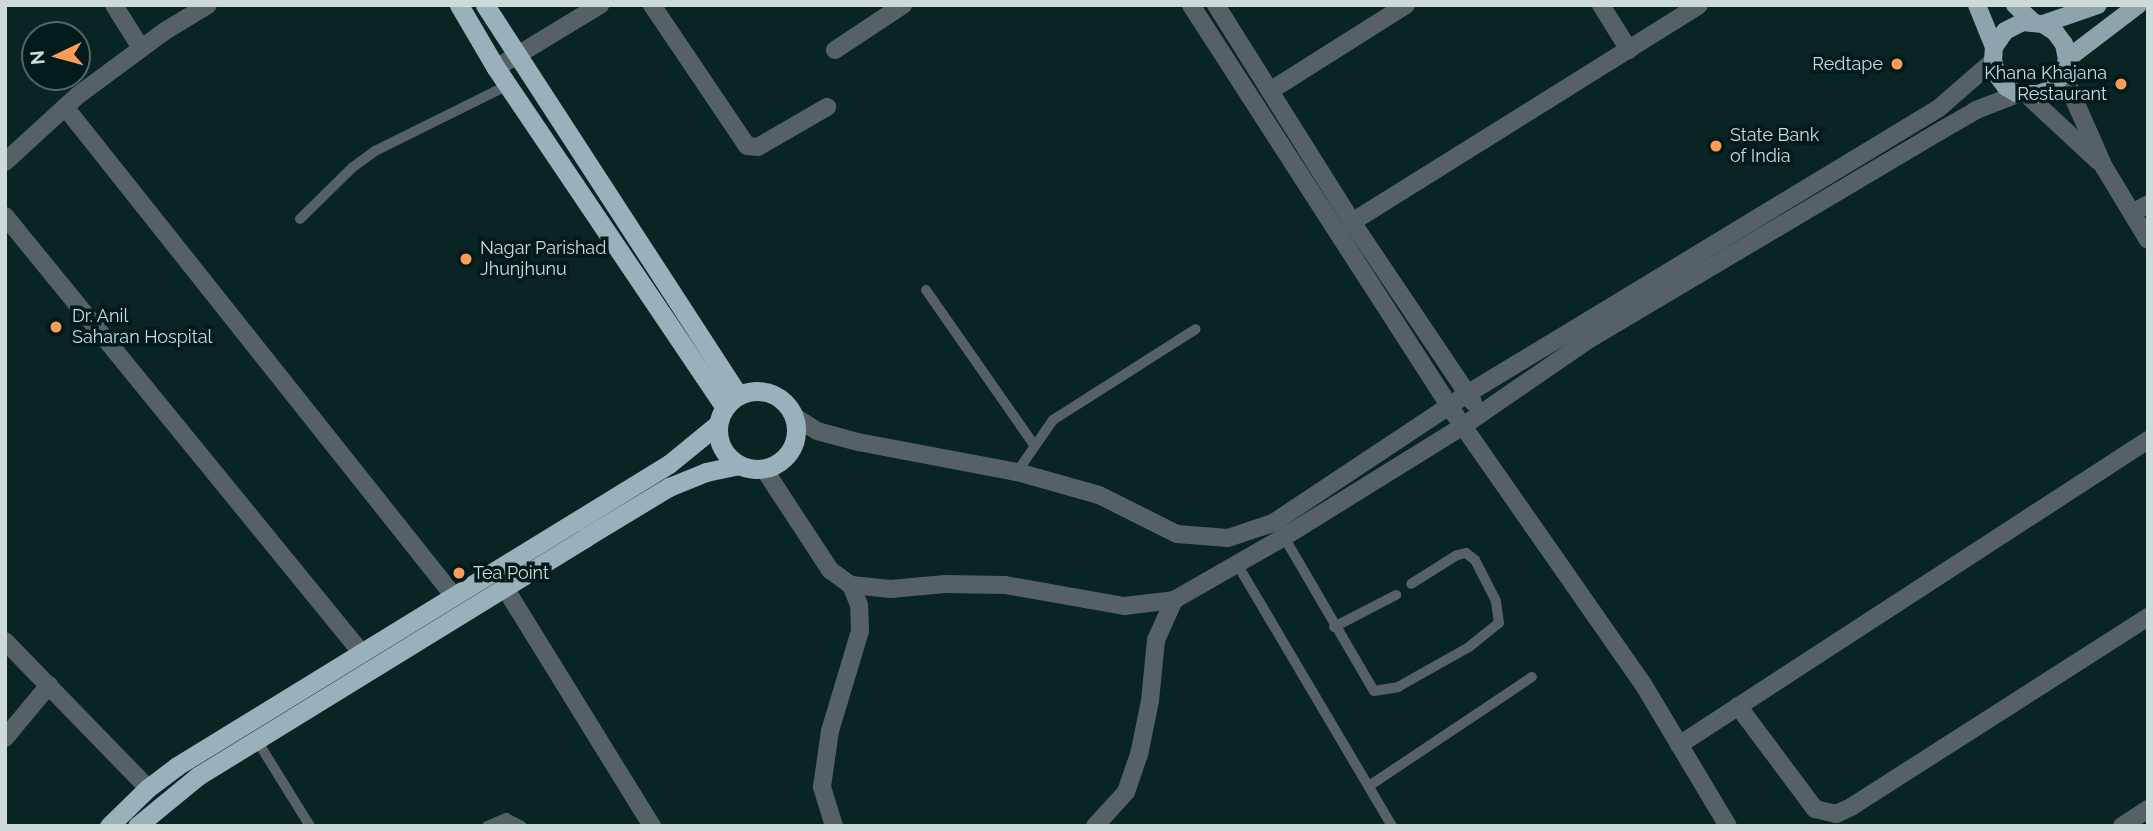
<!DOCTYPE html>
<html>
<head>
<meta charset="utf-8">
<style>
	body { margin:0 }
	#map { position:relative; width:2153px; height:831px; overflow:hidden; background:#082423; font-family:Raleway,sans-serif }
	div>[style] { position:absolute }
	.service>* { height:10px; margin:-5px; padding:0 5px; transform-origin:5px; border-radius:5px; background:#566165 }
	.minor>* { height:18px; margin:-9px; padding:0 9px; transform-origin:9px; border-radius:9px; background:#566165 }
	.tertiary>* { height:18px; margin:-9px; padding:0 9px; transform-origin:9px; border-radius:9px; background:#566165 }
	.primary>* { height:18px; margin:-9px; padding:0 9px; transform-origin:9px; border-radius:9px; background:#8da4ac }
	.trunk>* { height:19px; margin:-9.5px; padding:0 9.5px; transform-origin:9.5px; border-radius:9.5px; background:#98b1ba }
	.trunk>.ring { margin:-9.5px; padding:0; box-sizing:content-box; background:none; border:19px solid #98b1ba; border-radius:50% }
	.dots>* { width:19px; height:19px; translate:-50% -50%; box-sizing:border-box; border:4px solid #011a1a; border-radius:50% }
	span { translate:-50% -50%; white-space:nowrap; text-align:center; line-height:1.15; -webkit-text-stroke:7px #011a1a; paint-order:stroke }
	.poi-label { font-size:18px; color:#ccdbda }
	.right { translate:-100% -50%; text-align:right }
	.left { translate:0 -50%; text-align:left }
	.frame { position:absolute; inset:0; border:7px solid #ccdbda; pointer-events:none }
	.north { position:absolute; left:21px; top:21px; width:70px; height:70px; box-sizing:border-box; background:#011a1a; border:2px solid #526767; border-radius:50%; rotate:265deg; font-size:19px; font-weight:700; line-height:28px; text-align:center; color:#ccdbda }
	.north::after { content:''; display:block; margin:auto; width:24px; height:32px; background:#fd9c57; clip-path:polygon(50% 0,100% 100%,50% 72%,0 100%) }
</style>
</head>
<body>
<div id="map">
	<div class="service">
		<div style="left:300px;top:219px;width:74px;rotate:-44.5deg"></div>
		<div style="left:353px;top:167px;width:27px;rotate:-36deg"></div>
		<div style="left:375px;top:151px;width:148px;rotate:-26.4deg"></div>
		<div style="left:926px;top:290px;width:190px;rotate:55.1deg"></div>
		<div style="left:1017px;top:472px;width:63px;rotate:-55.3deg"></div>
		<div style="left:1053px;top:420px;width:169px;rotate:-32.5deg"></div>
		<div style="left:1284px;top:537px;width:178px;rotate:59.7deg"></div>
		<div style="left:1374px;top:691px;width:24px;rotate:-9deg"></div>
		<div style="left:1398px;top:687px;width:81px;rotate:-29.4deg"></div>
		<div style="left:1469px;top:647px;width:38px;rotate:-39deg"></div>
		<div style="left:1499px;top:623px;width:22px;rotate:-98deg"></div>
		<div style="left:1496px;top:601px;width:46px;rotate:-117.1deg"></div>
		<div style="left:1475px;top:560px;width:11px;rotate:-142deg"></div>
		<div style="left:1466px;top:553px;width:9px;rotate:167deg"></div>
		<div style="left:1457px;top:555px;width:54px;rotate:147.8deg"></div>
		<div style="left:1237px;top:564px;width:304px;rotate:59.4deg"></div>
		<div style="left:1334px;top:627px;width:70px;rotate:-27.3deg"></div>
		<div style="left:256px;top:739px;width:102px;rotate:58.2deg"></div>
		<div style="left:1369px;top:786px;width:196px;rotate:-33.8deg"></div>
		<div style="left:487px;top:826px;width:21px;rotate:-23deg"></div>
		<div style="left:506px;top:818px;width:18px;rotate:27deg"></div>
	</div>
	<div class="minor">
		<div style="left:114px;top:5px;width:51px;rotate:57.9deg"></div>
		<div style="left:652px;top:5px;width:170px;rotate:56deg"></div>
		<div style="left:747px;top:146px;width:11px;rotate:5deg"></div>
		<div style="left:758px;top:147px;width:80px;rotate:-30.1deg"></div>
		<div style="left:1601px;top:5px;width:53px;rotate:58.1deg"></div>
		<div style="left:835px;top:50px;width:82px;rotate:-33.5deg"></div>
		<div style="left:496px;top:68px;width:122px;rotate:-31.2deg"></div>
		<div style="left:2063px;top:74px;width:102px;rotate:66.2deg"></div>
		<div style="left:2104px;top:167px;width:85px;rotate:58.9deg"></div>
		<div style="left:1270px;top:91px;width:161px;rotate:-32.3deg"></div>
		<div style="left:2027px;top:95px;width:98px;rotate:42.9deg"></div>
		<div style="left:65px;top:107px;width:623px;rotate:51.51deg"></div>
		<div style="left:5px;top:162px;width:98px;rotate:-42.5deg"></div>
		<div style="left:77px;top:96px;width:109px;rotate:-36.5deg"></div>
		<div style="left:165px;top:31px;width:50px;rotate:-31.2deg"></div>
		<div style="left:2132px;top:213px;width:18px;rotate:-29deg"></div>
		<div style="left:5px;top:216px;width:561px;rotate:50.78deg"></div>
		<div style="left:1352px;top:222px;width:409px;rotate:-32deg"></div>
		<div style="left:505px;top:588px;width:280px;rotate:58.3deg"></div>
		<div style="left:5px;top:641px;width:205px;rotate:45.8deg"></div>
		<div style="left:1738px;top:706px;width:129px;rotate:53.2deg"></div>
		<div style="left:1815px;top:809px;width:22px;rotate:13deg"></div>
		<div style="left:1836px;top:814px;width:17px;rotate:-25deg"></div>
		<div style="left:1851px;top:807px;width:353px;rotate:-32.6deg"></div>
		<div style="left:5px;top:738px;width:69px;rotate:-50.3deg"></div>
		<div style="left:1679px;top:745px;width:559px;rotate:-33.04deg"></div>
		<div style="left:2122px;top:826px;width:31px;rotate:-33deg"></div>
	</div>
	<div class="tertiary">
		<div style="left:1191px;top:5px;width:477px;rotate:57.2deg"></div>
		<div style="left:1449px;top:406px;width:339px;rotate:55.1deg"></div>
		<div style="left:1643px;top:684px;width:165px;rotate:59.1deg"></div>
		<div style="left:1216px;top:5px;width:256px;rotate:57.9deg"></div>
		<div style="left:1352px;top:222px;width:217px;rotate:56.1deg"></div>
		<div style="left:795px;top:417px;width:26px;rotate:32deg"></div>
		<div style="left:817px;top:431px;width:42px;rotate:15deg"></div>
		<div style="left:858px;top:442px;width:162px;rotate:10.7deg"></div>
		<div style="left:1017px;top:472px;width:85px;rotate:15.7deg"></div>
		<div style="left:1099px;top:495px;width:87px;rotate:26.6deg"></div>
		<div style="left:1177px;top:534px;width:51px;rotate:4.5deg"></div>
		<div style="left:1228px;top:538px;width:47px;rotate:-18.4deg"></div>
		<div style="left:1273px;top:523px;width:233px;rotate:-33.6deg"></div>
		<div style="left:1467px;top:394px;width:552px;rotate:-31.21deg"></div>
		<div style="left:1939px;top:108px;width:72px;rotate:-41deg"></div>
		<div style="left:764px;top:469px;width:121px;rotate:56.8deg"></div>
		<div style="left:830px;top:570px;width:26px;rotate:36deg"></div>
		<div style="left:851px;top:585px;width:40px;rotate:5.7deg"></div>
		<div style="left:891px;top:589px;width:54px;rotate:-5.3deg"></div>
		<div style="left:945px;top:584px;width:60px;rotate:1deg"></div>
		<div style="left:1005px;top:585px;width:121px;rotate:10deg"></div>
		<div style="left:1124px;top:606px;width:50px;rotate:-6.8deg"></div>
		<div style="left:1174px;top:600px;width:127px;rotate:-29.8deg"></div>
		<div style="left:1284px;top:537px;width:211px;rotate:-31.8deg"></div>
		<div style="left:1463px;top:426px;width:152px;rotate:-34.5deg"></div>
		<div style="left:1588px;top:340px;width:412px;rotate:-30.7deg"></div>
		<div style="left:1942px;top:130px;width:39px;rotate:-30deg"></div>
		<div style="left:1976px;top:110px;width:45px;rotate:-20.9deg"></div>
		<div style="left:834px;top:826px;width:41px;rotate:-107.1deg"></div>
		<div style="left:822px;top:787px;width:57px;rotate:-81.9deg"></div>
		<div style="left:830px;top:731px;width:104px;rotate:-73.3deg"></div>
		<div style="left:860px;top:631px;width:26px;rotate:-92deg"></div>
		<div style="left:859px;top:605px;width:22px;rotate:-112deg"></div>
		<div style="left:1095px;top:826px;width:46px;rotate:-47.6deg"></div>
		<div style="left:1126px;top:792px;width:39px;rotate:-71deg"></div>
		<div style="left:1139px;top:755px;width:55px;rotate:-78.5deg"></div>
		<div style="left:1150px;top:701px;width:61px;rotate:-84.4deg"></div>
		<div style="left:1156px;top:640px;width:44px;rotate:-65.8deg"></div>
	</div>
	<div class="primary">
		<div style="left:1977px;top:5px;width:45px;rotate:68deg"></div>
		<div style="left:2015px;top:5px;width:25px;rotate:43deg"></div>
		<div style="left:2043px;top:24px;width:14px;rotate:34deg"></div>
		<div style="left:2055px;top:32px;width:15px;rotate:53deg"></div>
		<div style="left:2064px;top:44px;width:15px;rotate:79deg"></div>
		<div style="left:2067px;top:59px;width:16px;rotate:105deg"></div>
		<div style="left:2063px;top:74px;width:21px;rotate:131deg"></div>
		<div style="left:2049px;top:90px;width:12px;rotate:160deg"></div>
		<div style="left:2038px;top:94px;width:20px;rotate:180deg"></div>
		<div style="left:2018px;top:94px;width:14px;rotate:-150deg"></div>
		<div style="left:2006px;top:87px;width:15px;rotate:-127deg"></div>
		<div style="left:1997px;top:75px;width:15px;rotate:-106deg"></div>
		<div style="left:1993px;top:61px;width:14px;rotate:-86deg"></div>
		<div style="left:1994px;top:47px;width:19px;rotate:-55deg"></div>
		<div style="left:2005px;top:31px;width:20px;rotate:-27deg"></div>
		<div style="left:2023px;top:22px;width:20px;rotate:6deg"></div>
		<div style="left:2043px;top:24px;width:58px;rotate:-19.1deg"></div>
		<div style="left:2067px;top:59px;width:89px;rotate:-37.3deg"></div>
	</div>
	<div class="trunk">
		<div style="left:459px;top:5px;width:73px;rotate:59.6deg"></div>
		<div style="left:496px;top:68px;width:409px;rotate:56deg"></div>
		<div style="left:485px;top:5px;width:465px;rotate:57deg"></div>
		<div class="ring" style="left:718px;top:391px;width:59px;height:59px"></div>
		<div style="left:109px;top:826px;width:54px;rotate:-44.3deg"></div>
		<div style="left:148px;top:788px;width:36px;rotate:-37deg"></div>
		<div style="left:177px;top:766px;width:577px;rotate:-31.54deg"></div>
		<div style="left:669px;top:464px;width:63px;rotate:-39.2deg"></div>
		<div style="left:137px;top:826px;width:79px;rotate:-39.3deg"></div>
		<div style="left:198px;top:776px;width:456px;rotate:-31.6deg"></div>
		<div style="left:586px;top:537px;width:97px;rotate:-31.1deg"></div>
		<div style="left:669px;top:487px;width:40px;rotate:-22deg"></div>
		<div style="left:706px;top:472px;width:33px;rotate:-12deg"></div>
	</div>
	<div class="dots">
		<div style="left:1897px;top:64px;background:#fd9c57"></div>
		<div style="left:2121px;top:84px;background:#fd9c57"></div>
		<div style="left:1716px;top:146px;background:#fd9c57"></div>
		<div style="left:466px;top:259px;background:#fd9c57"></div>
		<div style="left:56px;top:327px;background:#fd9c57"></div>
		<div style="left:459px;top:573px;background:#fd9c57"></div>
	</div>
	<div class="poi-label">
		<span class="right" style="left:1883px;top:64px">Redtape</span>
		<span class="right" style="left:2107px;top:84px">Khana Khajana<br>Restaurant</span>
		<span class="left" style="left:1730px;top:146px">State Bank<br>of India</span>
		<span class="left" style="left:480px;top:259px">Nagar Parishad<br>Jhunjhunu</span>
		<span class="left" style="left:72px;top:327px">Dr. Anil<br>Saharan Hospital</span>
		<span class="left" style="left:473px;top:573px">Tea Point</span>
	</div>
	<div class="frame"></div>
	<div class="north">N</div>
</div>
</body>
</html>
